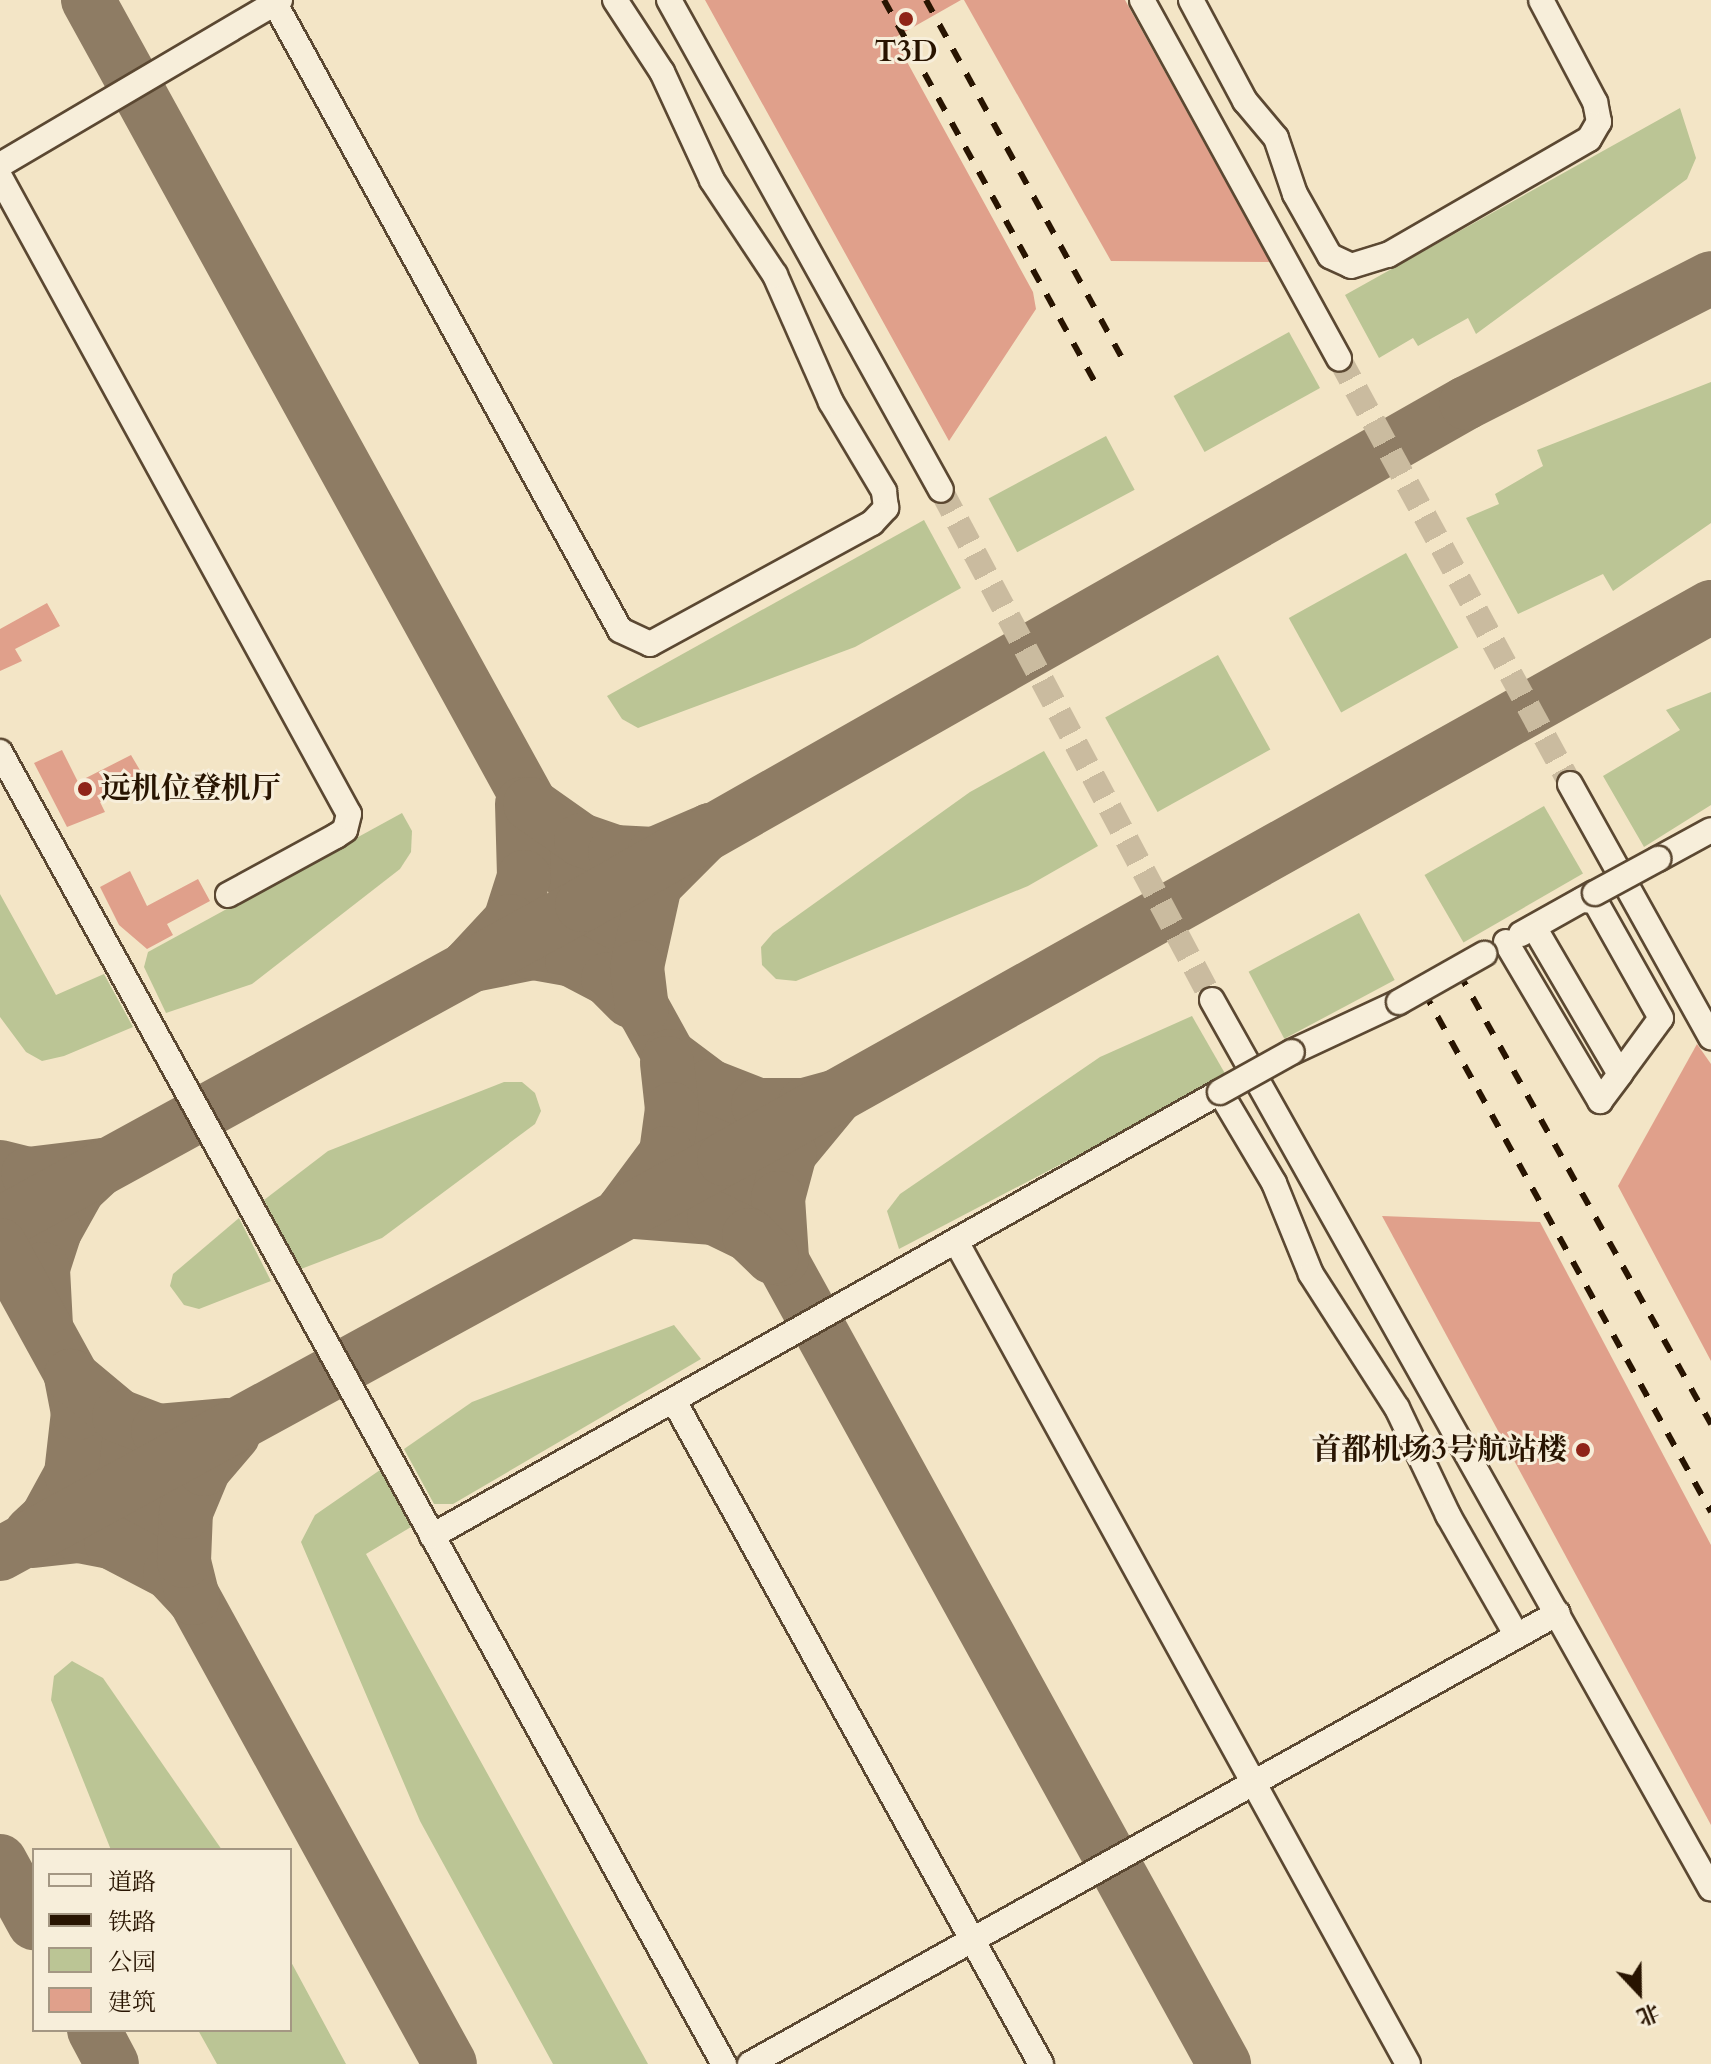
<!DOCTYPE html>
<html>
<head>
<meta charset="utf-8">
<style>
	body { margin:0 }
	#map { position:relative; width:1711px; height:2064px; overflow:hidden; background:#f3e5c6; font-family:Cardo,"Noto Serif SC",serif }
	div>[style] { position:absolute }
	.green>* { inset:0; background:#bbc595; transform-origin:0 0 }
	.taxiway>* { height:54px; margin:-27px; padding:0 27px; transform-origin:27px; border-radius:27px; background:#8e7c64 }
	.building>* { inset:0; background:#e0a08b }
	.minor-tunnel>* { height:24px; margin-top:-12px; transform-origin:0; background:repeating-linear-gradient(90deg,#cabb9f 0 24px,transparent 0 36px) }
	.roads { filter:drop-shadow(2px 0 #5b4832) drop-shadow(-2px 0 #5b4832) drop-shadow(0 2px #5b4832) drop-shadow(0 -2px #5b4832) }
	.minor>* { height:24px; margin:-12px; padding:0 12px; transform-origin:12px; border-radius:12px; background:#f7eeda }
	.rail>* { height:6px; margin-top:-3px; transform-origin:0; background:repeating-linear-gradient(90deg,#281401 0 14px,transparent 0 28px) }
	.bridges { filter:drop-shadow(2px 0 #5b4832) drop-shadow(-2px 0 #5b4832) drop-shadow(0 2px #5b4832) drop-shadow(0 -2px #5b4832) }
	.minor-bridge>* { height:24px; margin:-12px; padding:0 12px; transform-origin:12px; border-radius:12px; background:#f7eeda }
	.dots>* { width:22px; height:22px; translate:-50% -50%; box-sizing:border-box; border:4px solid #f7eeda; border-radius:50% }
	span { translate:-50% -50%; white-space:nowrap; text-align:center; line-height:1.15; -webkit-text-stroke:6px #f7eeda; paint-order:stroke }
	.poi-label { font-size:30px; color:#281401; font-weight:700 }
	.left { translate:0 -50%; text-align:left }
	.right { translate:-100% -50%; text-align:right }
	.legend { position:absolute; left:32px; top:1848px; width:260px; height:184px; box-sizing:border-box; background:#f7eeda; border:2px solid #a49783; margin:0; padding:10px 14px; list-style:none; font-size:24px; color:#281401 }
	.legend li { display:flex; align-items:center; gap:16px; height:40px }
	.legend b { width:40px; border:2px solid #a49783 }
	.north { position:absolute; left:1599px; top:1952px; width:80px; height:80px; -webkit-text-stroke:6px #f7eeda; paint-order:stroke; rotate:158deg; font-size:22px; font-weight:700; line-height:32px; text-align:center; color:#281401 }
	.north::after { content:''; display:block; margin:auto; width:28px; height:36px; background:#281401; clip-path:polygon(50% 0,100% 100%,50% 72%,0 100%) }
</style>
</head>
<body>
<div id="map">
	<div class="green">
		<div style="clip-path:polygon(1680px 108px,1696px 158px,1687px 179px,1476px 334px,1468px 318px,1418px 346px,1413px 338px,1379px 358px,1345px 295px)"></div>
		<div style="left:1289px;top:332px;width:64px;height:132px;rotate:61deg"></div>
		<div style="clip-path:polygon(1711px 382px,1711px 523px,1613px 591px,1603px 574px,1518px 614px,1466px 518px,1499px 504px,1495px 494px,1543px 466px,1537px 450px)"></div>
		<div style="left:1106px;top:436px;width:61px;height:133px;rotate:62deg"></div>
		<div style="clip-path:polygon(924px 520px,961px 588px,855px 647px,638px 728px,622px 719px,607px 696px)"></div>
		<div style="left:1406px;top:553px;width:108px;height:134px;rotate:61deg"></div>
		<div style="left:1218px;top:655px;width:108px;height:129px;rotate:61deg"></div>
		<div style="clip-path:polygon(1711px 692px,1711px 805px,1644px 847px,1603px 776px,1680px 730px,1666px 710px)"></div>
		<div style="clip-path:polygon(1044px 751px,1098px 846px,1028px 886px,796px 981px,776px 979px,762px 965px,761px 947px,773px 933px,970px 792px)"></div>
		<div style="left:1544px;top:806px;width:78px;height:138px;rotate:60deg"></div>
		<div style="clip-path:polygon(402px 813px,412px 831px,411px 852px,400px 869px,252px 984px,166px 1013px,144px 967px,148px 952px)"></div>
		<div style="clip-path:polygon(0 894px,56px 995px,104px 974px,133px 1027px,64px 1056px,42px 1061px,26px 1052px,0 1017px)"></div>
		<div style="left:1359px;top:913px;width:76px;height:125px;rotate:62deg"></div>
		<div style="clip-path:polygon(1192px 1016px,1227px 1077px,899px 1249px,887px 1211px,900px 1194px,1100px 1057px)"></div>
		<div style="clip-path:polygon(504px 1082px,522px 1082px,535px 1093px,541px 1111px,535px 1124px,382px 1238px,301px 1269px,264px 1200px,328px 1151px)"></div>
		<div style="clip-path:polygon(239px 1218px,271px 1281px,199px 1309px,184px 1305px,170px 1286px,173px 1274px)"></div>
		<div style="clip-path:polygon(674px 1325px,701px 1359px,453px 1504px,434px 1504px,404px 1449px,472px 1402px)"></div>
		<div style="clip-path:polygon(380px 1470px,411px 1527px,366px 1554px,648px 2064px,553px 2064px,420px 1821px,301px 1542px,315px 1515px)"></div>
		<div style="clip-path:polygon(72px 1661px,103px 1678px,222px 1850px,111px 1850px,51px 1700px,54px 1676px)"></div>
		<div style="clip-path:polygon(290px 1960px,346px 2064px,217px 2064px,198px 2030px,290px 2030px)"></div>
	</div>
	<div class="taxiway">
		<div style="left:88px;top:0;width:2356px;rotate:61.17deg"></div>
		<div style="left:522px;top:804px;width:73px;rotate:88.4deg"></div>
		<div style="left:524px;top:877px;width:46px;rotate:107.7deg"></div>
		<div style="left:510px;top:921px;width:62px;rotate:133deg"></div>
		<div style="left:468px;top:966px;width:66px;rotate:-11.3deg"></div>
		<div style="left:533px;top:953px;width:40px;rotate:10deg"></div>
		<div style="left:572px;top:960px;width:41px;rotate:27.8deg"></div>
		<div style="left:608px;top:979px;width:31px;rotate:45deg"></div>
		<div style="left:530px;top:804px;width:62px;rotate:35.2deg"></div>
		<div style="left:581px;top:840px;width:36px;rotate:19deg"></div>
		<div style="left:615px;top:852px;width:39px;rotate:3deg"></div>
		<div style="left:654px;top:854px;width:61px;rotate:-23.2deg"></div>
		<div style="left:710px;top:830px;width:78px;rotate:135deg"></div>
		<div style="left:655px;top:885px;width:84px;rotate:102.4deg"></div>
		<div style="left:637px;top:967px;width:42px;rotate:83.2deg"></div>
		<div style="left:670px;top:1056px;width:50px;rotate:36.9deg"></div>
		<div style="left:710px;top:1086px;width:52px;rotate:21.6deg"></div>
		<div style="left:758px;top:1105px;width:46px"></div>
		<div style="left:804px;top:1105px;width:34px;rotate:-15deg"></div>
		<div style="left:837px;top:1096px;width:74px;rotate:129.5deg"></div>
		<div style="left:790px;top:1153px;width:47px;rotate:104.9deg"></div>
		<div style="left:778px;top:1198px;width:61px;rotate:86.2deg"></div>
		<div style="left:667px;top:1063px;width:46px;rotate:83.8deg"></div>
		<div style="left:672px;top:1109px;width:44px;rotate:97.8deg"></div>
		<div style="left:666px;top:1153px;width:72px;rotate:126.6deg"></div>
		<div style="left:623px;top:1211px;width:91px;rotate:4.4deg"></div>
		<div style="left:714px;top:1218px;width:39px;rotate:26deg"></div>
		<div style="left:749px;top:1235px;width:32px;rotate:44deg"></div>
		<div style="left:0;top:1167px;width:29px;rotate:14deg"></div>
		<div style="left:28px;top:1174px;width:77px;rotate:-6.8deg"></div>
		<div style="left:104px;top:1165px;width:34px;rotate:137deg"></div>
		<div style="left:79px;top:1188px;width:49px;rotate:119.2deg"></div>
		<div style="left:55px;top:1231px;width:40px;rotate:108deg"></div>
		<div style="left:43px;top:1269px;width:57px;rotate:87deg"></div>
		<div style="left:0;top:1224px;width:664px;rotate:-28.73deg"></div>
		<div style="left:582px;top:905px;width:1017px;rotate:-29.59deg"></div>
		<div style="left:1466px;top:403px;width:275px;rotate:-27deg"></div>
		<div style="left:0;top:1245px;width:934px;rotate:61.21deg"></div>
		<div style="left:31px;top:1533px;width:22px;rotate:-43deg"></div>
		<div style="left:47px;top:1518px;width:50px;rotate:-61.4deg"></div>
		<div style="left:71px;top:1474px;width:61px;rotate:-83.5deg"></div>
		<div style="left:78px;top:1413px;width:38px;rotate:-101deg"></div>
		<div style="left:71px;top:1376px;width:62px;rotate:39.8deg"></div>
		<div style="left:119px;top:1416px;width:42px;rotate:21deg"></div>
		<div style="left:158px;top:1431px;width:70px;rotate:-4.9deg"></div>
		<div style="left:33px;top:1541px;width:46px;rotate:-6.2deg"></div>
		<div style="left:79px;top:1536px;width:33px;rotate:11deg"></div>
		<div style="left:111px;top:1542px;width:67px;rotate:27.7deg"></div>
		<div style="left:170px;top:1573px;width:34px;rotate:47deg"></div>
		<div style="left:193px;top:1598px;width:38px;rotate:-104deg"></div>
		<div style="left:184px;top:1561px;width:49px;rotate:-87.7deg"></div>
		<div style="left:186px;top:1512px;width:47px;rotate:-67.3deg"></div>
		<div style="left:204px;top:1469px;width:45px;rotate:-49.5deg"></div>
		<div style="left:0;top:1554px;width:825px;rotate:-28.62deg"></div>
		<div style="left:724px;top:1159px;width:1131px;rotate:-29.22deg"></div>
		<div style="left:0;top:1861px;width:71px;rotate:61.3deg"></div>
		<div style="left:94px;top:2030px;width:38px;rotate:62deg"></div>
	</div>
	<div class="building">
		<div style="clip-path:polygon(705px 0,961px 0,894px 38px,1033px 292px,1036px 309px,949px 441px)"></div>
		<div style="clip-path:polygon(964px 0,1125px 0,1270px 262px,1111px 261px)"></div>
		<div style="clip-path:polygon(47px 603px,60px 626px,15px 649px,22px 661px,0 671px,0 629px)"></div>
		<div style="clip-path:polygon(62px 750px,78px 782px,131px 755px,144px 777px,100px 802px,105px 812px,67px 827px,34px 763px)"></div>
		<div style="clip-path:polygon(130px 871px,147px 906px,198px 879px,210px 901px,167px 924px,173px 935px,147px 949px,119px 925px,100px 887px)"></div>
		<div style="clip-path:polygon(1697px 1044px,1711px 1064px,1711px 1361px,1618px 1186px)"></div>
		<div style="clip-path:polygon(1382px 1216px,1540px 1222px,1711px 1545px,1711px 1825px)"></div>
	</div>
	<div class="minor-tunnel">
		<div style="left:1339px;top:358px;width:485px;rotate:61.5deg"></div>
		<div style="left:941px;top:490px;width:578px;rotate:62.02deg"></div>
	</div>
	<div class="roads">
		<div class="minor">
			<div style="left:273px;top:0;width:719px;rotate:61.15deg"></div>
			<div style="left:620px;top:630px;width:33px;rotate:25deg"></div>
			<div style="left:650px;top:644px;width:253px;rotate:-28.6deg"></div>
			<div style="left:872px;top:523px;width:21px;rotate:-47deg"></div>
			<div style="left:886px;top:508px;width:17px;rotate:-97deg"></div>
			<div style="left:884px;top:491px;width:104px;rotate:-120.8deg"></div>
			<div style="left:831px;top:402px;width:139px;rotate:-113.8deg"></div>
			<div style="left:775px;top:275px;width:114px;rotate:-123.6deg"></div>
			<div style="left:712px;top:180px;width:119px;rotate:-114.8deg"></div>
			<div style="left:662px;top:72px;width:86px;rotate:-123.1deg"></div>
			<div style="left:669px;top:0;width:560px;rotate:60.97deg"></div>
			<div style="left:1142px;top:0;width:409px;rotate:61.2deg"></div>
			<div style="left:1191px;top:0;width:115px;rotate:61.9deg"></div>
			<div style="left:1245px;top:101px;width:48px;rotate:50deg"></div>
			<div style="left:1276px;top:138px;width:59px;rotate:71.3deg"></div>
			<div style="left:1295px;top:194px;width:71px;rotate:60.6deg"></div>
			<div style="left:1330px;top:256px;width:23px;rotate:25deg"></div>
			<div style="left:1351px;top:266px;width:39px;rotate:-17deg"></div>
			<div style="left:1388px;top:255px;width:232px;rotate:-30deg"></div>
			<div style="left:1589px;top:139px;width:20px;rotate:-60deg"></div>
			<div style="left:1599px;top:122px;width:20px;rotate:-101deg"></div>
			<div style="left:1595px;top:102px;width:115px;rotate:-117.9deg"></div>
			<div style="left:0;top:165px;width:325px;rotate:-30.5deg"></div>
			<div style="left:0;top:177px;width:726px;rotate:61.28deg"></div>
			<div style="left:349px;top:814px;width:16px;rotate:104deg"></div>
			<div style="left:345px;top:830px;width:11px;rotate:146deg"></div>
			<div style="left:336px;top:836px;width:123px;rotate:151.4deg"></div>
			<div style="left:0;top:752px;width:1499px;rotate:61.11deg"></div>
			<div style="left:1570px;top:784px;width:290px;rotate:60.9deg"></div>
			<div style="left:1658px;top:859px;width:60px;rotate:-28.7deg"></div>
			<div style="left:1534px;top:927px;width:170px;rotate:59.7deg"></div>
			<div style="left:1620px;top:1074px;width:69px;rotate:-53.8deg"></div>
			<div style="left:1661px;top:1018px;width:134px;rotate:-119.4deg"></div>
			<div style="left:1595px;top:901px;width:13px;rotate:-176deg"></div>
			<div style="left:1521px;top:934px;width:84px;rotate:-29.3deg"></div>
			<div style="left:1506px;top:942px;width:185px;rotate:59.4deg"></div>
			<div style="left:1600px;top:1101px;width:34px;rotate:-53deg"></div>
			<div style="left:1212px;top:1000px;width:1019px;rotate:60.69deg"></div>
			<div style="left:1292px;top:1052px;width:118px;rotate:-25deg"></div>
			<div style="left:958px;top:1245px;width:934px;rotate:61.21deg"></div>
			<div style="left:674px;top:1401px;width:758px;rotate:61.03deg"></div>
			<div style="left:432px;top:1536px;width:904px;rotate:-29.4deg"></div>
			<div style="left:1220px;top:1092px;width:106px;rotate:59.3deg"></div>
			<div style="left:1274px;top:1183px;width:98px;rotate:67.9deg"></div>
			<div style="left:1311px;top:1274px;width:159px;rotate:57.3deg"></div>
			<div style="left:1397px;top:1408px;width:119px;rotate:64.5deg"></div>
			<div style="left:1448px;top:1515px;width:139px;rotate:60.3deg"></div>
			<div style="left:750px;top:2064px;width:925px;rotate:-29.17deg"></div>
		</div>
	</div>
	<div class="rail">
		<div style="left:884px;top:0;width:441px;rotate:61.1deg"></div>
		<div style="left:926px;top:0;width:418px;rotate:61.3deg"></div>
		<div style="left:1459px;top:973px;width:517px;rotate:60.81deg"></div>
		<div style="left:1424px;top:992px;width:594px;rotate:61.1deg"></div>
	</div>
	<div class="bridges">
		<div class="minor-bridge">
			<div style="left:1595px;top:893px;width:72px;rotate:-28.4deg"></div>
			<div style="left:1399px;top:1002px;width:98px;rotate:-29.5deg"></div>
			<div style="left:1220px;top:1092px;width:82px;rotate:-29.1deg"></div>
		</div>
	</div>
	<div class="dots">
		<div style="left:906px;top:19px;background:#8f2418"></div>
		<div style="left:85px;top:789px;background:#8f2418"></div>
		<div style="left:1583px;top:1450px;background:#8f2418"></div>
	</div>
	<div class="poi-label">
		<span style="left:906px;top:52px">T3D</span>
		<span class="left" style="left:101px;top:789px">远机位登机厅</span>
		<span class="right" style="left:1567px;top:1450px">首都机场3号航站楼</span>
	</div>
	<ul class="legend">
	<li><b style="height:10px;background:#f7eeda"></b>道路</li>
	<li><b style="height:10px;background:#281401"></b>铁路</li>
	<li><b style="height:22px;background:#bbc595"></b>公园</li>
	<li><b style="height:22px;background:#e0a08b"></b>建筑</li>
	</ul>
	<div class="north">北</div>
</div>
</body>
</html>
